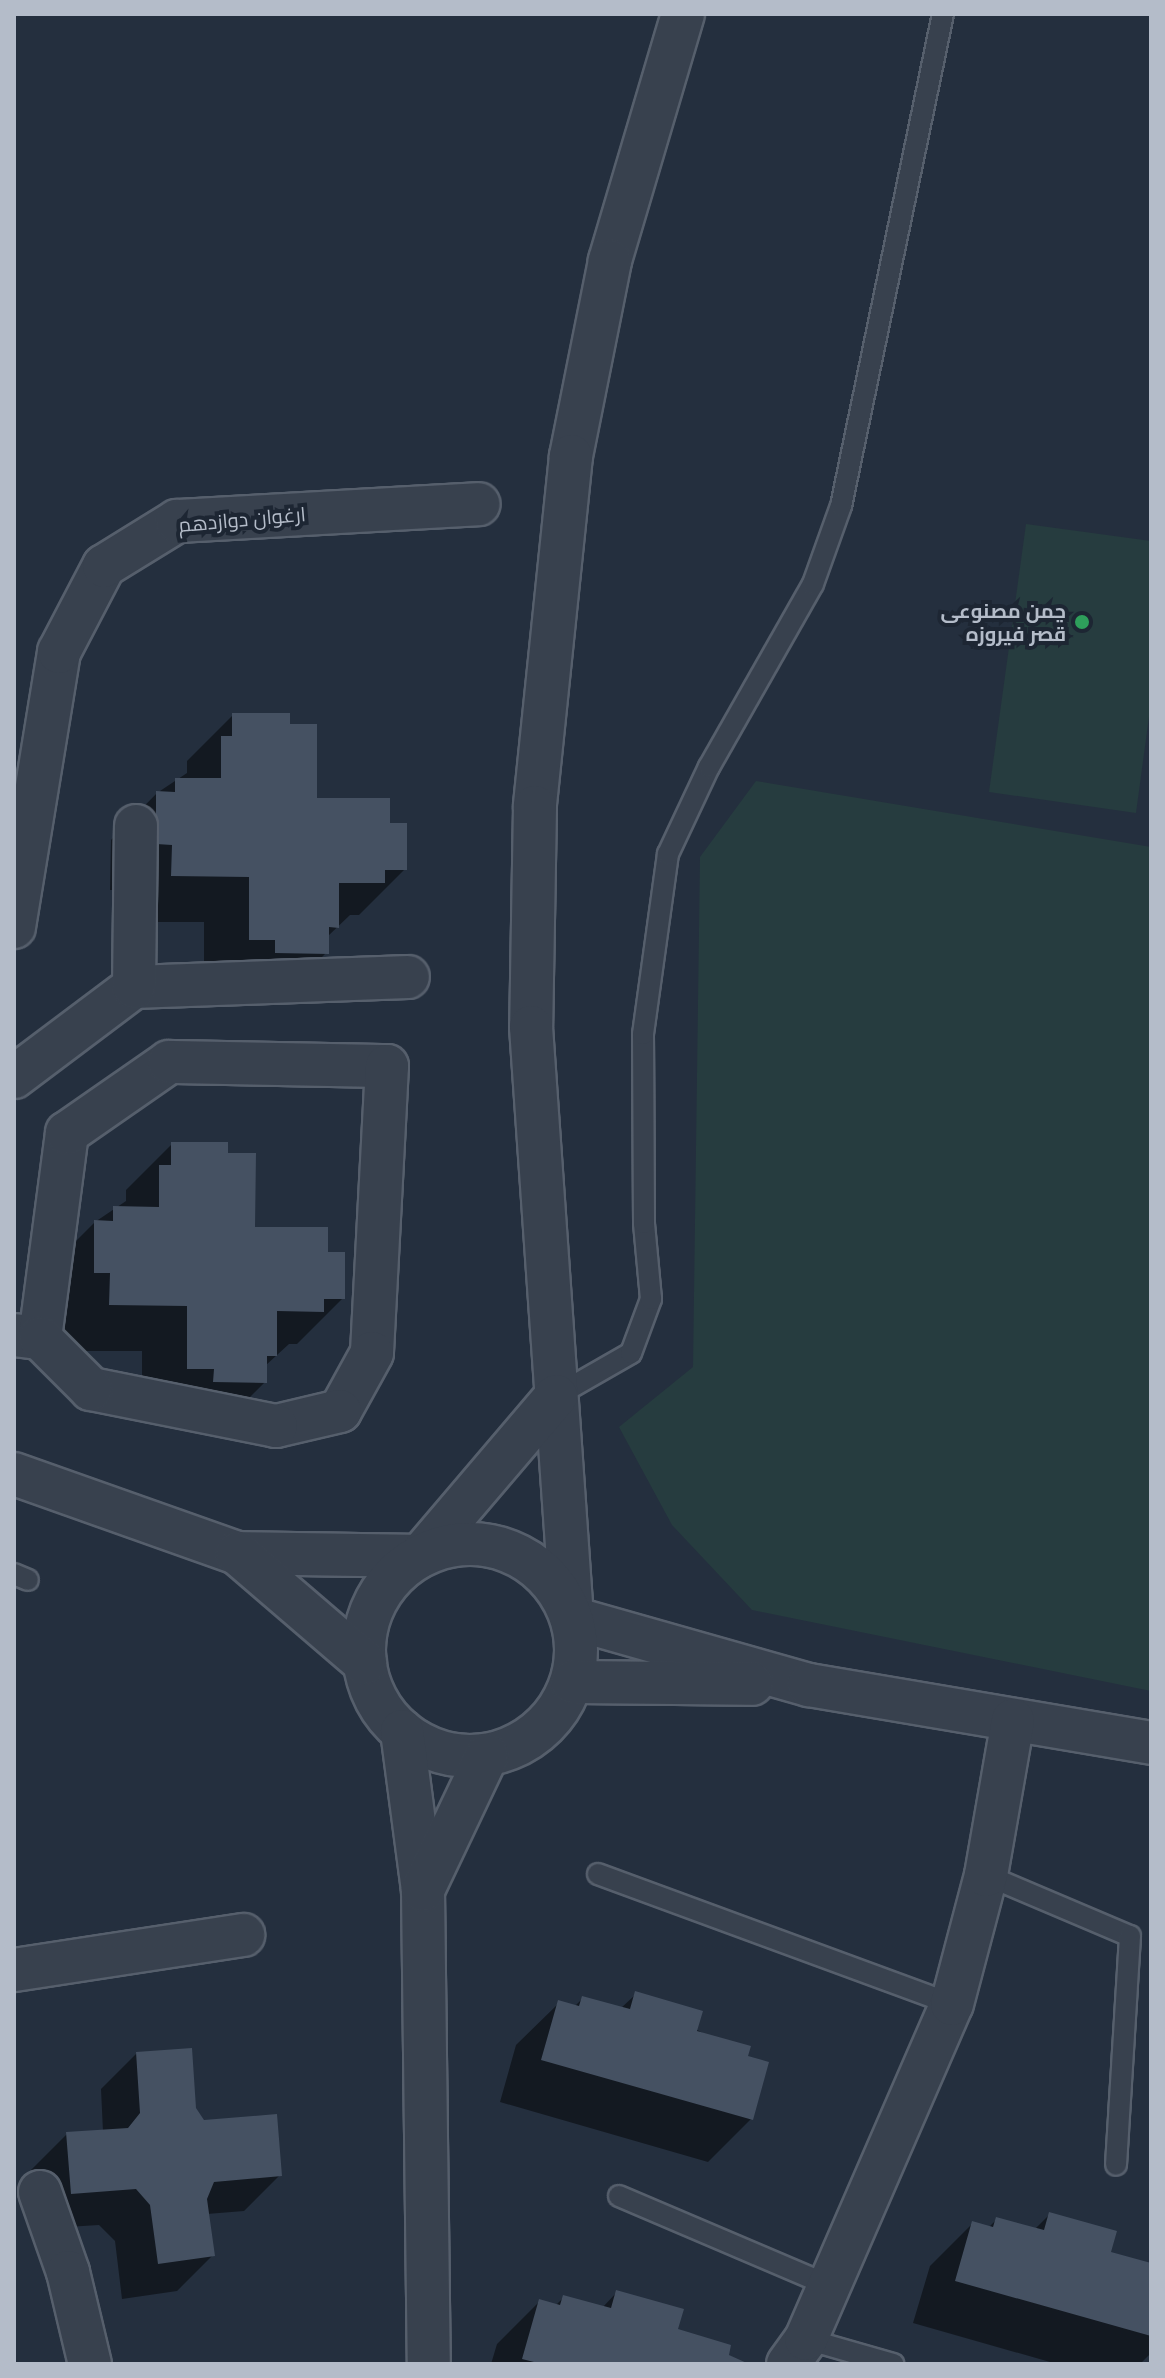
<!DOCTYPE html>
<html>
<head>
<meta charset="utf-8">
<style>
	body { margin:0 }
	#map { position:relative; width:1165px; height:2378px; overflow:hidden; background:#242f3e; font-family:"Golos Text",Cairo,sans-serif }
	div>[style] { position:absolute }
	.green>* { inset:0; background:#263c3f }
	.shadow>* { inset:0; background:#0007 }
	.building>* { inset:0; background:#455162 }
	.roads { filter:drop-shadow(2px 0 #565f6c) drop-shadow(-2px 0 #565f6c) drop-shadow(0 2px #565f6c) drop-shadow(0 -2px #565f6c) }
	.lane>* { height:20px; margin:-10px; padding:0 10px; transform-origin:10px; border-radius:10px; background:#38414e }
	.street>* { height:42px; margin:-21px; padding:0 21px; transform-origin:21px; border-radius:21px; background:#38414e }
	.street>.ring { margin:-21px; padding:0; box-sizing:content-box; background:none; border:42px solid #38414e; border-radius:50% }
	.dots>* { width:22px; height:22px; translate:-50% -50%; box-sizing:border-box; border:4px solid #1d2633; border-radius:50% }
	span { translate:-50% -50%; white-space:nowrap; text-align:center; line-height:1.15; -webkit-text-stroke:8px #1d2633; paint-order:stroke }
	.street-label { font-size:20px; color:#b4bcc9 }
	.poi-label { font-size:20px; color:#b4bcc9; font-weight:700 }
	.right { translate:-100% -50%; text-align:right }
	.frame { position:absolute; inset:0; border:16px solid #b4bcc9; pointer-events:none }
</style>
</head>
<body>
<div id="map">
	<div class="green">
		<div style="clip-path:polygon(1026px 524px,1151px 541px,1151px 702px,1136px 813px,989px 792px)"></div>
		<div style="clip-path:polygon(756px 781px,1151px 847px,1151px 1691px,752px 1610px,672px 1525px,619px 1427px,693px 1367px,700px 857px)"></div>
	</div>
	<div class="shadow">
		<div style="clip-path:polygon(233px 715px,288px 726px,315px 800px,388px 825px,405px 869px,359px 915px,350px 915px,327px 937px,326px 953px,280px 999px,204px 986px,204px 922px,126px 922px,126px 890px,110px 890px,111px 840px,157px 793px,187px 773px,187px 761px)"></div>
		<div style="clip-path:polygon(172px 1144px,226px 1155px,253px 1229px,326px 1254px,343px 1298px,297px 1344px,289px 1344px,265px 1366px,265px 1382px,219px 1428px,168px 1427px,168px 1415px,142px 1414px,142px 1351px,64px 1351px,65px 1319px,49px 1319px,49px 1268px,95px 1222px,126px 1201px,126px 1190px)"></div>
		<div style="clip-path:polygon(636px 1994px,745px 2058px,751px 2119px,708px 2162px,500px 2102px,516px 2045px,559px 2003px,574px 2007px,583px 1998px,620px 2009px)"></div>
		<div style="clip-path:polygon(137px 2053px,203px 2122px,280px 2175px,244px 2211px,207px 2214px,213px 2255px,177px 2291px,122px 2299px,115px 2241px,99px 2225px,35px 2229px,31px 2170px,67px 2134px,103px 2132px,101px 2089px)"></div>
		<div style="clip-path:polygon(1050px 2214px,1109px 2254px,1151px 2265px,1151px 2353px,1140px 2364px,1057px 2364px,913px 2323px,930px 2266px,973px 2223px,988px 2228px,997px 2219px,1034px 2230px)"></div>
		<div style="clip-path:polygon(617px 2292px,675px 2331px,747px 2364px,491px 2364px,497px 2344px,540px 2301px,555px 2306px,564px 2297px,602px 2308px)"></div>
	</div>
	<div class="building">
		<div style="clip-path:polygon(232px 713px,290px 713px,290px 724px,317px 724px,317px 798px,390px 798px,390px 823px,407px 823px,407px 870px,385px 870px,385px 883px,339px 883px,339px 928px,329px 927px,329px 954px,275px 953px,275px 940px,249px 940px,249px 877px,171px 876px,172px 845px,156px 844px,156px 791px,175px 792px,175px 778px,221px 778px,221px 736px,232px 736px)"></div>
		<div style="clip-path:polygon(171px 1142px,228px 1142px,228px 1153px,256px 1153px,255px 1227px,328px 1227px,328px 1252px,345px 1252px,345px 1299px,324px 1299px,324px 1312px,277px 1311px,277px 1356px,267px 1356px,267px 1383px,213px 1382px,214px 1369px,187px 1369px,187px 1306px,109px 1305px,110px 1273px,94px 1273px,94px 1220px,113px 1221px,113px 1206px,159px 1207px,159px 1165px,171px 1165px)"></div>
		<div style="clip-path:polygon(635px 1991px,703px 2011px,697px 2031px,751px 2046px,748px 2056px,769px 2062px,753px 2120px,541px 2060px,558px 2000px,579px 2006px,582px 1996px,630px 2009px)"></div>
		<div style="clip-path:polygon(192px 2048px,196px 2108px,204px 2120px,277px 2114px,282px 2176px,214px 2182px,207px 2199px,215px 2256px,158px 2264px,150px 2205px,136px 2189px,71px 2194px,66px 2132px,128px 2128px,140px 2113px,136px 2052px)"></div>
		<div style="clip-path:polygon(1049px 2212px,1117px 2231px,1111px 2252px,1151px 2263px,1151px 2336px,955px 2281px,972px 2221px,993px 2227px,996px 2217px,1044px 2230px)"></div>
		<div style="clip-path:polygon(616px 2290px,684px 2309px,678px 2329px,731px 2345px,729px 2355px,749px 2364px,542px 2364px,522px 2359px,539px 2299px,560px 2305px,563px 2295px,611px 2308px)"></div>
	</div>
	<div class="roads">
		<div class="lane">
			<div style="left:556px;top:1396px;width:86px;rotate:-29.8deg"></div>
			<div style="left:631px;top:1353px;width:58px;rotate:-69.7deg"></div>
			<div style="left:651px;top:1299px;width:76px;rotate:-95.3deg"></div>
			<div style="left:644px;top:1223px;width:189px;rotate:-90.3deg"></div>
			<div style="left:643px;top:1034px;width:182px;rotate:-82.1deg"></div>
			<div style="left:668px;top:854px;width:96px;rotate:-64.8deg"></div>
			<div style="left:709px;top:767px;width:210px;rotate:-60.4deg"></div>
			<div style="left:813px;top:584px;width:83px;rotate:-70.3deg"></div>
			<div style="left:841px;top:506px;width:502px;rotate:-78.29deg"></div>
			<div style="left:14px;top:1574px;width:15px;rotate:23deg"></div>
			<div style="left:598px;top:1874px;width:377px;rotate:20.2deg"></div>
			<div style="left:986px;top:1875px;width:156px;rotate:23deg"></div>
			<div style="left:1130px;top:1936px;width:229px;rotate:93.5deg"></div>
			<div style="left:619px;top:2196px;width:229px;rotate:23.1deg"></div>
			<div style="left:806px;top:2339px;width:91px;rotate:16deg"></div>
		</div>
		<div class="street">
			<div style="left:683px;top:14px;width:258px;rotate:106.5deg"></div>
			<div style="left:610px;top:261px;width:199px;rotate:101.3deg"></div>
			<div style="left:571px;top:456px;width:353px;rotate:95.9deg"></div>
			<div style="left:535px;top:807px;width:220px;rotate:91deg"></div>
			<div style="left:531px;top:1027px;width:592px;rotate:86.03deg"></div>
			<div style="left:572px;top:1618px;width:246px;rotate:15.8deg"></div>
			<div style="left:809px;top:1685px;width:347px;rotate:9.6deg"></div>
			<div style="left:14px;top:927px;width:279px;rotate:-80.7deg"></div>
			<div style="left:59px;top:652px;width:97px;rotate:-62.4deg"></div>
			<div style="left:104px;top:566px;width:86px;rotate:-31.7deg"></div>
			<div style="left:177px;top:521px;width:302px;rotate:-3.2deg"></div>
			<div style="left:134px;top:987px;width:274px;rotate:-2.1deg"></div>
			<div style="left:14px;top:1077px;width:150px;rotate:-36.9deg"></div>
			<div style="left:134px;top:987px;width:161px;rotate:-89.3deg"></div>
			<div style="left:14px;top:1335px;width:26px;rotate:7deg"></div>
			<div style="left:40px;top:1338px;width:207px;rotate:-82.5deg"></div>
			<div style="left:67px;top:1133px;width:124px;rotate:-34.8deg"></div>
			<div style="left:169px;top:1062px;width:218px;rotate:1.1deg"></div>
			<div style="left:387px;top:1066px;width:287px;rotate:93deg"></div>
			<div style="left:372px;top:1353px;width:66px;rotate:118.9deg"></div>
			<div style="left:340px;top:1411px;width:66px;rotate:166.8deg"></div>
			<div style="left:276px;top:1426px;width:189px;rotate:-168.7deg"></div>
			<div style="left:91px;top:1389px;width:72px;rotate:-135deg"></div>
			<div style="left:14px;top:1474px;width:237px;rotate:19.5deg"></div>
			<div style="left:237px;top:1553px;width:183px;rotate:0.9deg"></div>
			<div style="left:420px;top:1556px;width:210px;rotate:-49.6deg"></div>
			<div class="ring" style="left:364px;top:1544px;width:170px;height:170px"></div>
			<div style="left:237px;top:1553px;width:169px;rotate:40.7deg"></div>
			<div style="left:572px;top:1682px;width:180px;rotate:0.6deg"></div>
			<div style="left:402px;top:1731px;width:160px;rotate:82.5deg"></div>
			<div style="left:423px;top:1890px;width:474px;rotate:89.3deg"></div>
			<div style="left:423px;top:1890px;width:149px;rotate:-64.6deg"></div>
			<div style="left:14px;top:1970px;width:232px;rotate:-8.7deg"></div>
			<div style="left:40px;top:2192px;width:85px;rotate:70.7deg"></div>
			<div style="left:68px;top:2272px;width:95px;rotate:76.6deg"></div>
			<div style="left:788px;top:2364px;width:31px;rotate:-54deg"></div>
			<div style="left:806px;top:2339px;width:365px;rotate:-66.5deg"></div>
			<div style="left:952px;top:2004px;width:133px;rotate:-75.2deg"></div>
			<div style="left:986px;top:1875px;width:157px;rotate:-80.1deg"></div>
		</div>
	</div>
	<div class="dots">
		<div style="left:1082px;top:622px;background:#2e9e5b"></div>
	</div>
	<div class="street-label">
		<span style="left:242px;top:519px;rotate:-5deg">ارغوان دوازدهم</span>
	</div>
	<div class="poi-label">
		<span class="right" style="left:1066px;top:622px">چمن مصنوعی<br>قصر فیروزه</span>
	</div>
	<div class="frame"></div>
</div>
</body>
</html>
